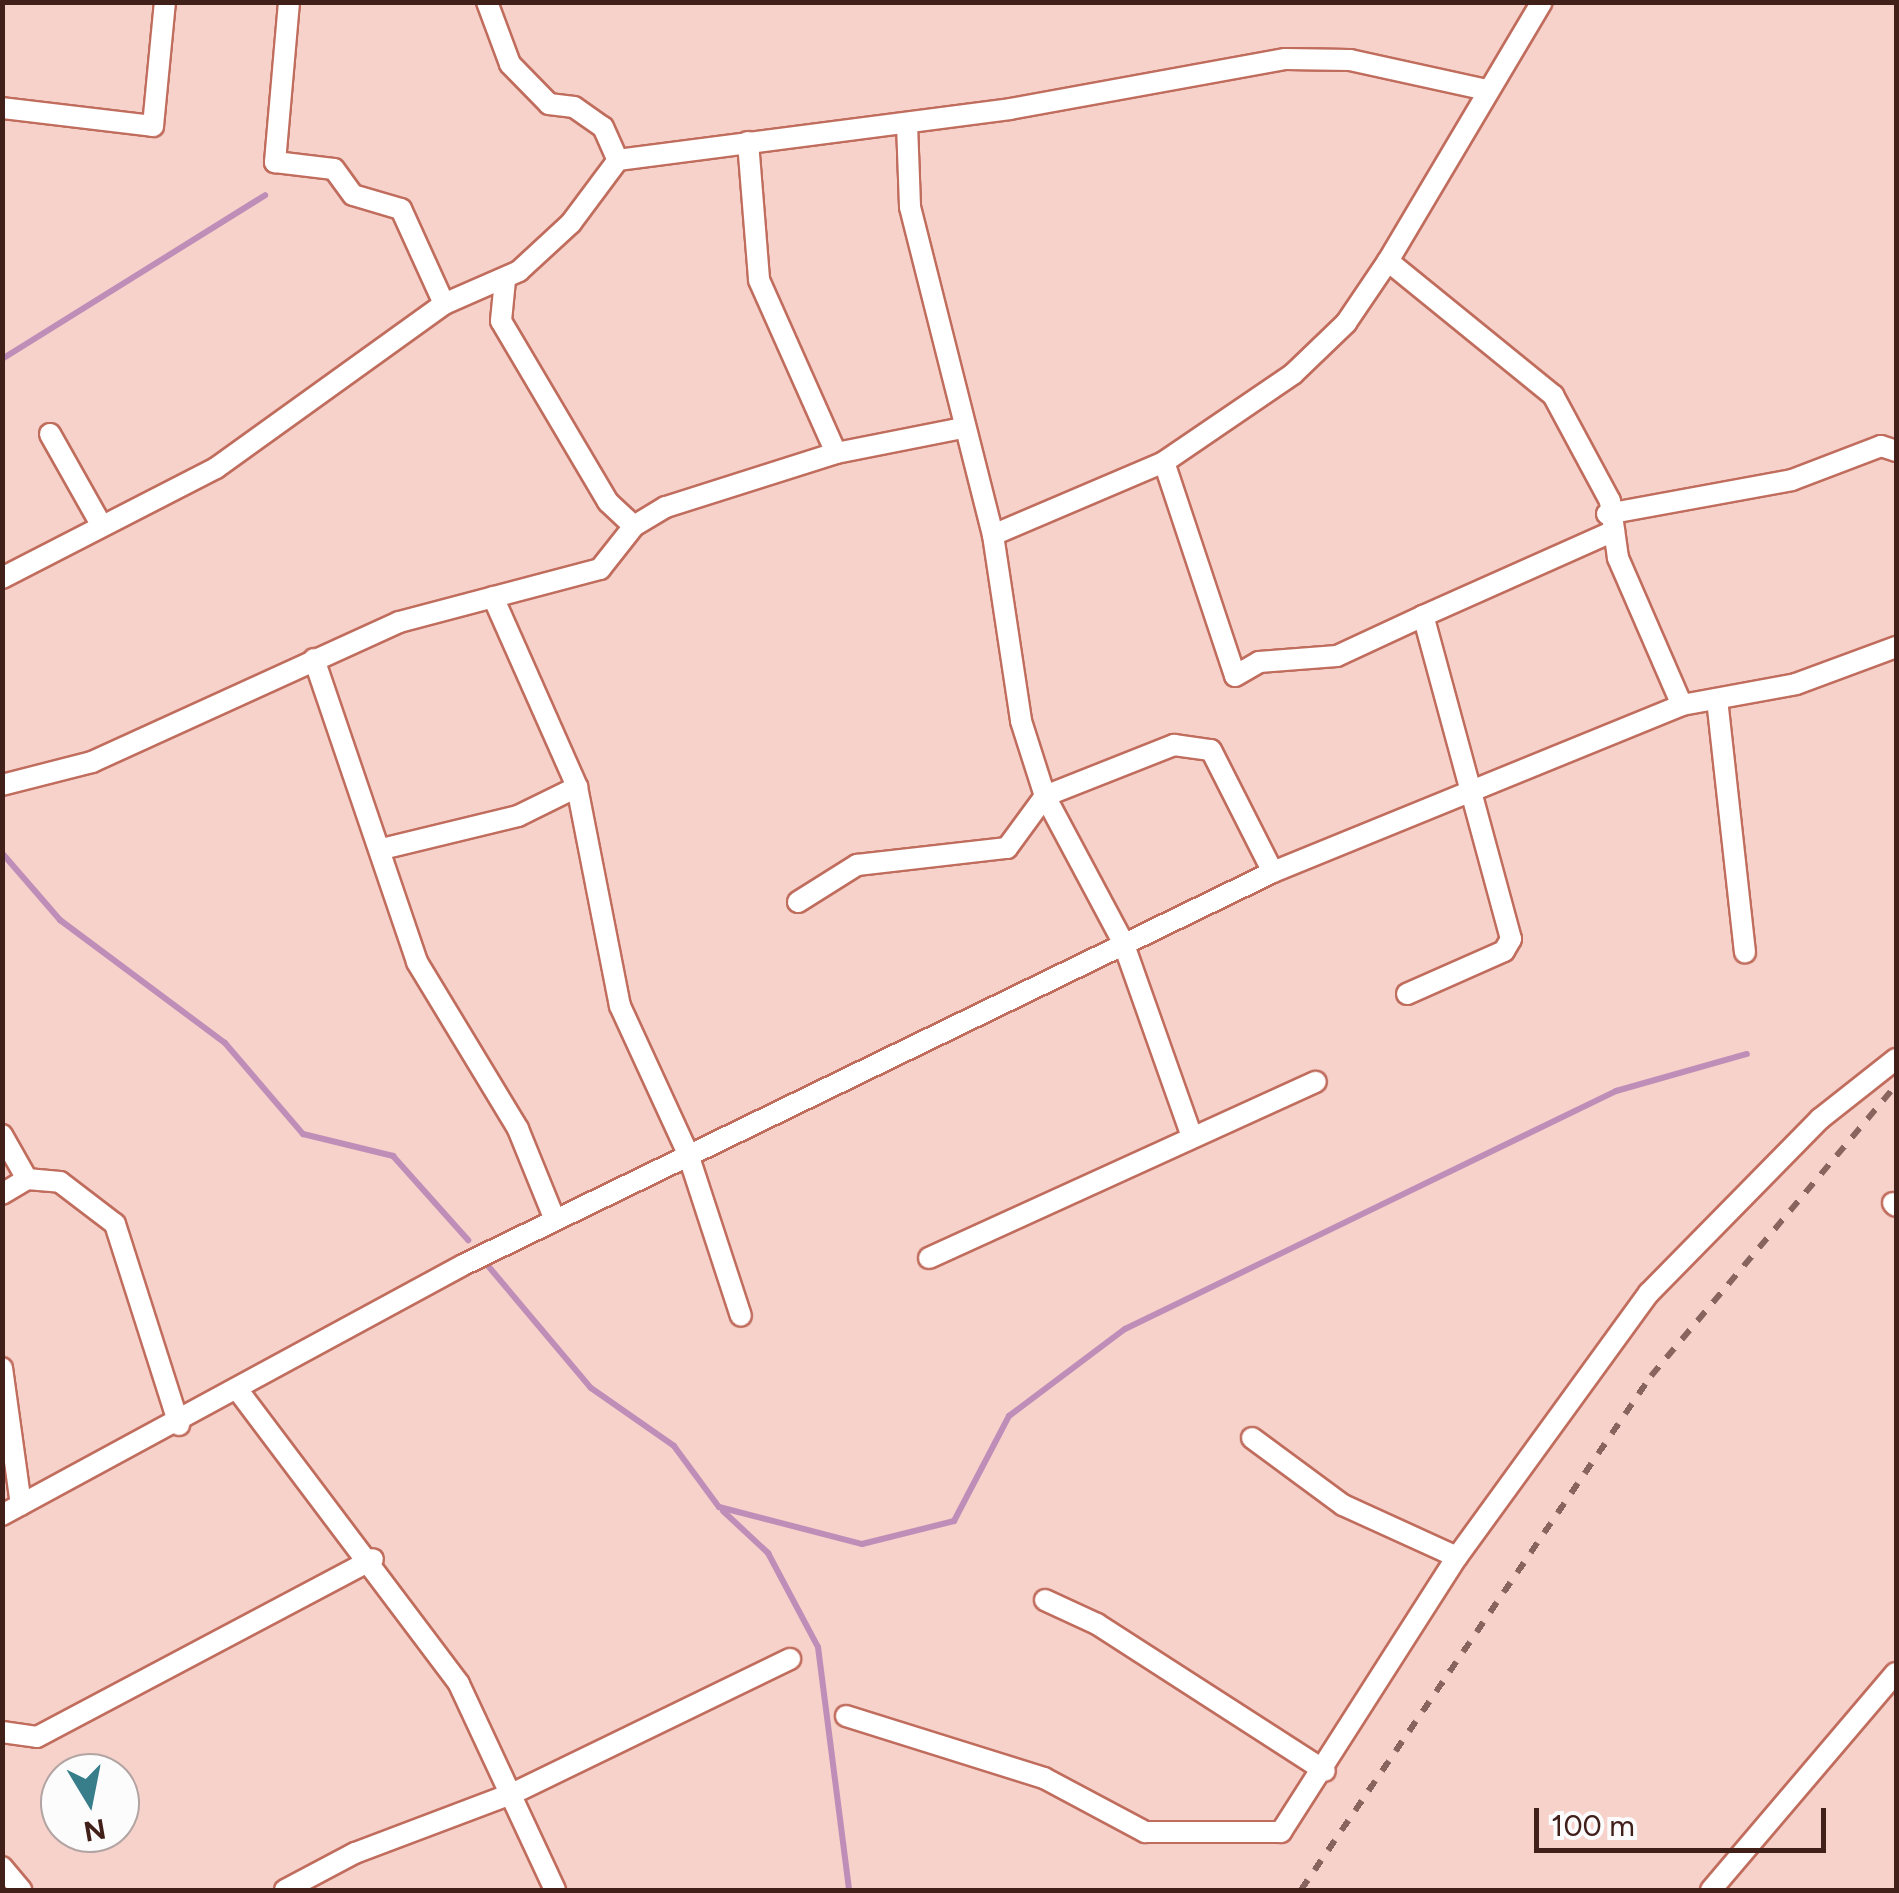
<!DOCTYPE html>
<html>
<head>
<meta charset="utf-8">
<style>
	body { margin:0 }
	#map { position:relative; width:1899px; height:1893px; overflow:hidden; background:#f7d2ca; font-family:Figtree,sans-serif }
	div>[style] { position:absolute }
	.stream>* { height:6px; margin:-3px; padding:0 3px; transform-origin:3px; border-radius:3px; background:#bf8eb8 }
	.roads { filter:drop-shadow(2px 0 #c06d5e) drop-shadow(-2px 0 #c06d5e) drop-shadow(0 2px #c06d5e) drop-shadow(0 -2px #c06d5e) }
	.minor>* { height:20px; margin:-10px; padding:0 10px; transform-origin:10px; border-radius:10px; background:#fff }
	.rail>* { height:6px; margin-top:-3px; transform-origin:0; background:repeating-linear-gradient(90deg,#88645e 0 12px,transparent 0 24px) }
	span { translate:-50% -50%; white-space:nowrap; text-align:center; line-height:1.15; -webkit-text-stroke:10px #fcfcfc; paint-order:stroke }
	.frame { position:absolute; inset:0; border:5px solid #42201a; pointer-events:none }
	.north { position:absolute; left:40px; top:1753px; width:100px; height:100px; box-sizing:border-box; background:#fcfcfc; border:2px solid #b2a4a2; border-radius:50%; rotate:170deg; font-size:28px; font-weight:700; line-height:40px; text-align:center; color:#42201a }
	.north::after { content:''; display:block; margin:auto; width:35px; height:45px; background:#377d8a; clip-path:polygon(50% 0,100% 100%,50% 72%,0 100%) }
	.scale { position:absolute; left:1534px; top:1808px; width:292px; height:45px; box-sizing:border-box; border:5px solid #42201a; border-top:0; padding-left:12px; font-size:30px; line-height:35px; white-space:nowrap; color:#42201a; -webkit-text-stroke:8px #fcfcfc; paint-order:stroke }
</style>
</head>
<body>
<div id="map">
	<div class="stream">
		<div style="left:2px;top:359px;width:310px;rotate:-31.9deg"></div>
		<div style="left:2px;top:853px;width:89px;rotate:49.1deg"></div>
		<div style="left:60px;top:920px;width:206px;rotate:36.7deg"></div>
		<div style="left:225px;top:1043px;width:120px;rotate:49.4deg"></div>
		<div style="left:303px;top:1134px;width:93px;rotate:13.7deg"></div>
		<div style="left:393px;top:1156px;width:113px;rotate:48.2deg"></div>
		<div style="left:489px;top:1267px;width:158px;rotate:49.9deg"></div>
		<div style="left:591px;top:1388px;width:101px;rotate:34.9deg"></div>
		<div style="left:674px;top:1446px;width:76px;rotate:53.6deg"></div>
		<div style="left:719px;top:1507px;width:148px;rotate:14.5deg"></div>
		<div style="left:862px;top:1544px;width:95px;rotate:-14deg"></div>
		<div style="left:954px;top:1521px;width:119px;rotate:-62.4deg"></div>
		<div style="left:1009px;top:1416px;width:145px;rotate:-36.9deg"></div>
		<div style="left:1125px;top:1329px;width:546px;rotate:-25.86deg"></div>
		<div style="left:1616px;top:1091px;width:136px;rotate:-15.8deg"></div>
		<div style="left:723px;top:1511px;width:62px;rotate:43deg"></div>
		<div style="left:768px;top:1553px;width:106px;rotate:62deg"></div>
		<div style="left:818px;top:1647px;width:245px;rotate:82.7deg"></div>
	</div>
	<div class="roads">
		<div class="minor">
			<div style="left:289px;top:2px;width:161px;rotate:95deg"></div>
			<div style="left:275px;top:162px;width:59px;rotate:6.8deg"></div>
			<div style="left:334px;top:169px;width:32px;rotate:54deg"></div>
			<div style="left:353px;top:195px;width:50px;rotate:16.3deg"></div>
			<div style="left:401px;top:209px;width:104px;rotate:65.6deg"></div>
			<div style="left:487px;top:2px;width:66px;rotate:69.6deg"></div>
			<div style="left:510px;top:64px;width:56px;rotate:45.7deg"></div>
			<div style="left:549px;top:104px;width:25px;rotate:7deg"></div>
			<div style="left:574px;top:107px;width:35px;rotate:35deg"></div>
			<div style="left:603px;top:127px;width:36px;rotate:66deg"></div>
			<div style="left:2px;top:108px;width:152px;rotate:6.8deg"></div>
			<div style="left:153px;top:126px;width:125px;rotate:-84.5deg"></div>
			<div style="left:907px;top:124px;width:83px;rotate:87.9deg"></div>
			<div style="left:910px;top:207px;width:338px;rotate:75.8deg"></div>
			<div style="left:993px;top:535px;width:188px;rotate:81.4deg"></div>
			<div style="left:1021px;top:721px;width:79px;rotate:72.3deg"></div>
			<div style="left:1045px;top:796px;width:166px;rotate:61.9deg"></div>
			<div style="left:1123px;top:942px;width:204px;rotate:70.5deg"></div>
			<div style="left:748px;top:142px;width:138px;rotate:85.4deg"></div>
			<div style="left:759px;top:280px;width:189px;rotate:66deg"></div>
			<div style="left:1388px;top:261px;width:213px;rotate:39.1deg"></div>
			<div style="left:1553px;top:395px;width:120px;rotate:61.7deg"></div>
			<div style="left:1610px;top:501px;width:58px;rotate:82deg"></div>
			<div style="left:1618px;top:558px;width:160px;rotate:66.5deg"></div>
			<div style="left:505px;top:280px;width:41px;rotate:95.6deg"></div>
			<div style="left:501px;top:321px;width:210px;rotate:59.4deg"></div>
			<div style="left:608px;top:502px;width:35px;rotate:43deg"></div>
			<div style="left:50px;top:434px;width:100px;rotate:60.6deg"></div>
			<div style="left:1164px;top:462px;width:225px;rotate:71.6deg"></div>
			<div style="left:1235px;top:676px;width:28px;rotate:-30deg"></div>
			<div style="left:1259px;top:662px;width:78px;rotate:-4.4deg"></div>
			<div style="left:1337px;top:656px;width:95px;rotate:-24.9deg"></div>
			<div style="left:1607px;top:514px;width:188px;rotate:-10.4deg"></div>
			<div style="left:1792px;top:480px;width:95px;rotate:-20.9deg"></div>
			<div style="left:1881px;top:446px;width:16px;rotate:18deg"></div>
			<div style="left:993px;top:535px;width:186px;rotate:-23.1deg"></div>
			<div style="left:1164px;top:462px;width:156px;rotate:-34.3deg"></div>
			<div style="left:1293px;top:374px;width:74px;rotate:-43.9deg"></div>
			<div style="left:1346px;top:323px;width:75px;rotate:-55.9deg"></div>
			<div style="left:1388px;top:261px;width:301px;rotate:-59.3deg"></div>
			<div style="left:2px;top:578px;width:241px;rotate:-27.2deg"></div>
			<div style="left:216px;top:468px;width:281px;rotate:-35.7deg"></div>
			<div style="left:444px;top:304px;width:82px;rotate:-23.7deg"></div>
			<div style="left:519px;top:271px;width:71px;rotate:-42.7deg"></div>
			<div style="left:571px;top:223px;width:79px;rotate:-53.3deg"></div>
			<div style="left:618px;top:160px;width:395px;rotate:-7.4deg"></div>
			<div style="left:1010px;top:109px;width:280px;rotate:-10.3deg"></div>
			<div style="left:1286px;top:59px;width:64px;rotate:0.9deg"></div>
			<div style="left:1350px;top:60px;width:140px;rotate:12.4deg"></div>
			<div style="left:493px;top:597px;width:208px;rotate:66.1deg"></div>
			<div style="left:577px;top:787px;width:223px;rotate:78.9deg"></div>
			<div style="left:620px;top:1006px;width:163px;rotate:65.3deg"></div>
			<div style="left:688px;top:1154px;width:170px;rotate:71.9deg"></div>
			<div style="left:314px;top:659px;width:320px;rotate:71.2deg"></div>
			<div style="left:417px;top:962px;width:195px;rotate:58.8deg"></div>
			<div style="left:518px;top:1129px;width:98px;rotate:67.9deg"></div>
			<div style="left:1717px;top:699px;width:255px;rotate:83.7deg"></div>
			<div style="left:2px;top:785px;width:93px;rotate:-14.3deg"></div>
			<div style="left:92px;top:762px;width:337px;rotate:-24.5deg"></div>
			<div style="left:399px;top:622px;width:208px;rotate:-14.8deg"></div>
			<div style="left:600px;top:569px;width:55px;rotate:-51.7deg"></div>
			<div style="left:634px;top:526px;width:37px;rotate:-31deg"></div>
			<div style="left:666px;top:507px;width:178px;rotate:-17.6deg"></div>
			<div style="left:836px;top:453px;width:128px;rotate:-11.2deg"></div>
			<div style="left:382px;top:849px;width:140px;rotate:-13.6deg"></div>
			<div style="left:518px;top:816px;width:66px;rotate:-26.2deg"></div>
			<div style="left:798px;top:902px;width:70px;rotate:-32.1deg"></div>
			<div style="left:857px;top:865px;width:151px;rotate:-6.5deg"></div>
			<div style="left:1007px;top:848px;width:64px;rotate:-53.8deg"></div>
			<div style="left:1045px;top:796px;width:139px;rotate:-21.6deg"></div>
			<div style="left:1174px;top:745px;width:37px;rotate:8deg"></div>
			<div style="left:1211px;top:750px;width:137px;rotate:63.1deg"></div>
			<div style="left:1407px;top:994px;width:106px;rotate:-23.9deg"></div>
			<div style="left:1504px;top:951px;width:14px;rotate:-60deg"></div>
			<div style="left:1511px;top:939px;width:335px;rotate:-105.2deg"></div>
			<div style="left:1423px;top:616px;width:209px;rotate:-24deg"></div>
			<div style="left:2px;top:1135px;width:51px;rotate:60.4deg"></div>
			<div style="left:2px;top:1194px;width:29px;rotate:-31deg"></div>
			<div style="left:27px;top:1179px;width:33px;rotate:5deg"></div>
			<div style="left:60px;top:1182px;width:69px;rotate:37.4deg"></div>
			<div style="left:115px;top:1224px;width:211px;rotate:72.3deg"></div>
			<div style="left:1893px;top:1203px;width:4px;rotate:45deg"></div>
			<div style="left:929px;top:1258px;width:425px;rotate:-24.5deg"></div>
			<div style="left:2px;top:1368px;width:138px;rotate:82.1deg"></div>
			<div style="left:240px;top:1393px;width:364px;rotate:53deg"></div>
			<div style="left:459px;top:1684px;width:227px;rotate:65deg"></div>
			<div style="left:1252px;top:1438px;width:113px;rotate:36.4deg"></div>
			<div style="left:1343px;top:1505px;width:125px;rotate:24.5deg"></div>
			<div style="left:2px;top:1515px;width:524px;rotate:-28.47deg"></div>
			<div style="left:463px;top:1265px;width:900px;rotate:-25.88deg"></div>
			<div style="left:1273px;top:872px;width:442px;rotate:-22.2deg"></div>
			<div style="left:1682px;top:705px;width:116px;rotate:-10.4deg"></div>
			<div style="left:1796px;top:684px;width:107px;rotate:-20.3deg"></div>
			<div style="left:1045px;top:1600px;width:57px;rotate:24.8deg"></div>
			<div style="left:1097px;top:1624px;width:271px;rotate:32.8deg"></div>
			<div style="left:846px;top:1716px;width:207px;rotate:17.4deg"></div>
			<div style="left:1044px;top:1778px;width:115px;rotate:28.1deg"></div>
			<div style="left:1145px;top:1832px;width:136px"></div>
			<div style="left:1281px;top:1832px;width:326px;rotate:-57.4deg"></div>
			<div style="left:1457px;top:1557px;width:326px;rotate:-54deg"></div>
			<div style="left:1649px;top:1293px;width:244px;rotate:-45.5deg"></div>
			<div style="left:1820px;top:1119px;width:97px;rotate:-38.3deg"></div>
			<div style="left:2px;top:1732px;width:35px;rotate:8deg"></div>
			<div style="left:37px;top:1737px;width:380px;rotate:-27.9deg"></div>
			<div style="left:2px;top:1867px;width:30px;rotate:50deg"></div>
			<div style="left:285px;top:1890px;width:79px;rotate:-27.9deg"></div>
			<div style="left:355px;top:1853px;width:170px;rotate:-20.7deg"></div>
			<div style="left:514px;top:1793px;width:307px;rotate:-25.9deg"></div>
			<div style="left:1711px;top:1890px;width:285px;rotate:-49.6deg"></div>
		</div>
	</div>
	<div class="rail">
		<div style="left:1301px;top:1890px;width:622px;rotate:-55.75deg"></div>
		<div style="left:1651px;top:1376px;width:380px;rotate:-49.9deg"></div>
	</div>
	<div class="frame"></div>
	<div class="north">N</div>
	<div class="scale">100 m</div>
</div>
</body>
</html>
